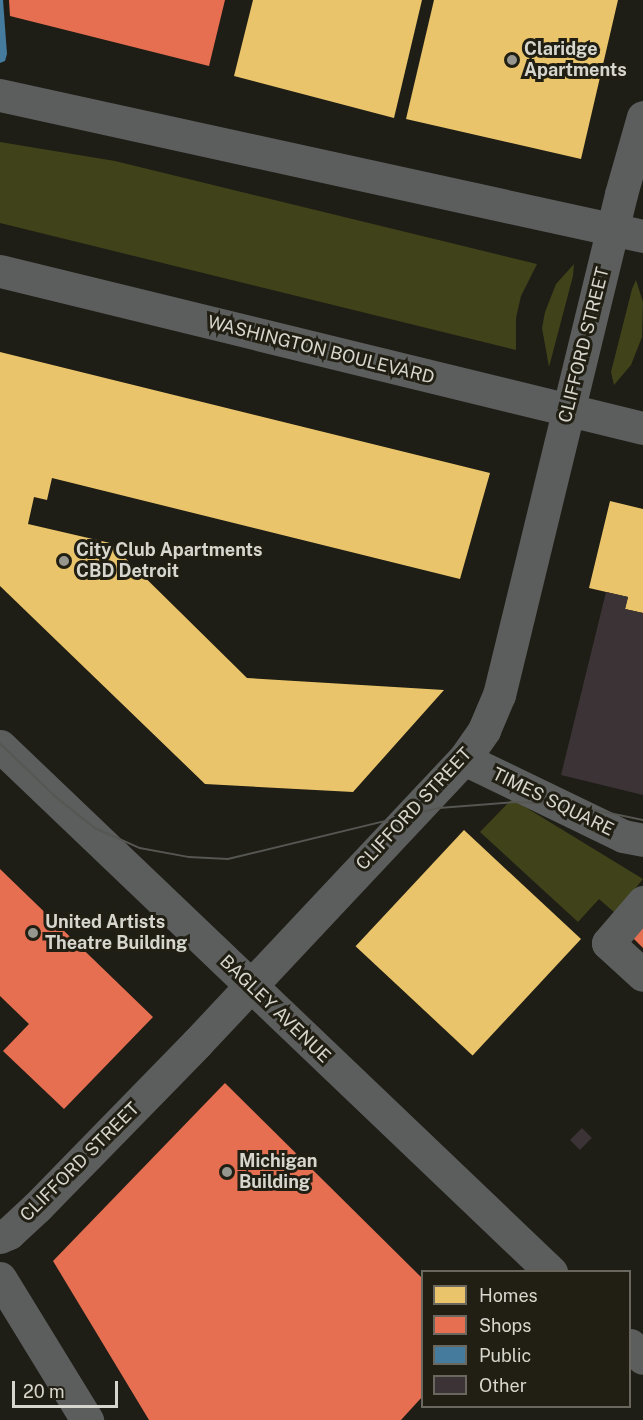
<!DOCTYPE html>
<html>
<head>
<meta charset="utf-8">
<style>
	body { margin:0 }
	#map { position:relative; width:643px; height:1420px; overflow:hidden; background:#1e1d16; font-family:"Public Sans",sans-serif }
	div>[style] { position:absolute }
	.green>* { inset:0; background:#404219 }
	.homes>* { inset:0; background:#e9c46a; transform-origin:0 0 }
	.shops>* { inset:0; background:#e76f51 }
	.public>* { inset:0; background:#457b9d }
	.building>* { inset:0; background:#3b3335; transform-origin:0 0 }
	.minor>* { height:33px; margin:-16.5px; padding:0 16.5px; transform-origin:16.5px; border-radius:16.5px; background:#5c5e5d }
	.tram>* { height:1.5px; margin:-0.75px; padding:0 0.75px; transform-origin:0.75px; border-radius:0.75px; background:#565752 }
	.dots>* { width:16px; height:16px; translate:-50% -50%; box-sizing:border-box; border:3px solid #211f13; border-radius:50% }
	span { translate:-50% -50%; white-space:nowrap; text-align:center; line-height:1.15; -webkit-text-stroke:6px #211f13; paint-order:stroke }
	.poi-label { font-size:18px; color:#d7d6ce; font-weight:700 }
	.left { translate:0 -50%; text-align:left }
	.street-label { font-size:18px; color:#d7d6ce }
	.legend { position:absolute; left:421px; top:1270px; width:210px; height:138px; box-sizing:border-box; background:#211f13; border:2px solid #6a685e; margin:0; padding:8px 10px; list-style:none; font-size:18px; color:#d7d6ce }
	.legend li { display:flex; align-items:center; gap:12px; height:30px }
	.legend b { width:30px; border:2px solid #6a685e }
	.scale { position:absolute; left:12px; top:1381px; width:106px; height:27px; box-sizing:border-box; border:3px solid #d7d6ce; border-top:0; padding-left:8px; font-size:18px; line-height:21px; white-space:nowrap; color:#d7d6ce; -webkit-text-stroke:4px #211f13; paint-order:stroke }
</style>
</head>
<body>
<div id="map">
	<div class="green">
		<div style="clip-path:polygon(0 142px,115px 161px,537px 264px,521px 296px,516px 318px,516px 350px,0 223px)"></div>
		<div style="clip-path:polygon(574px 264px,573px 276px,549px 367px,542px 328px,545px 312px,556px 284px)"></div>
		<div style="clip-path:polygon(636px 280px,643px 302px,642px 337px,631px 365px,614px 385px,611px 372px,632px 289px)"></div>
		<div style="clip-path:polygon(512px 799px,643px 879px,615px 913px,599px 899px,578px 922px,480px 832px)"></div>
	</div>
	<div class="homes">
		<div style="clip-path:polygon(253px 0,422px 0,394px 118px,234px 76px)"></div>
		<div style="clip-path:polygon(434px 0,618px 0,581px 159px,406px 119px)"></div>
		<div style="clip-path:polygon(0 352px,490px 473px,460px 579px,52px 478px,47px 500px,34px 497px,28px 524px,110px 543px,247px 678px,444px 690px,353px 792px,205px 784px,0 586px)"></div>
		<div style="clip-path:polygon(610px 501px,643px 509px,643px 613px,625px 609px,628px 597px,589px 588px)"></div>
		<div style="left:464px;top:830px;width:160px;height:159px;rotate:43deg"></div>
	</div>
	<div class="shops">
		<div style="clip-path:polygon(9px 0,225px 0,209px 66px,10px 16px)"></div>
		<div style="clip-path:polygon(0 869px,153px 1017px,64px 1109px,3px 1051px,29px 1024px,0 996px)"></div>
		<div style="clip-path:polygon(643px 920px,643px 948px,630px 935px)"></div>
		<div style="clip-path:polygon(225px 1083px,422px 1278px,422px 1397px,401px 1420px,149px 1420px,53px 1261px)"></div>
	</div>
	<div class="public">
		<div style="clip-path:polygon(0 0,3px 0,7px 54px,5px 61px,0 63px)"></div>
	</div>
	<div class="building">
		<div style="clip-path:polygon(606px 592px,628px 597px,625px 609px,643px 613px,643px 795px,561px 775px)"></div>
		<div style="left:582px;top:1128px;width:14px;height:17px;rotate:45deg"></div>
	</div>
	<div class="minor">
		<div style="left:0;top:95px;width:658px;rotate:12.37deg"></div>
		<div style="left:0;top:271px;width:662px;rotate:13.72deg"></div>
		<div style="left:0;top:746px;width:762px;rotate:43.67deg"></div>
		<div style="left:464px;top:759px;width:177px;rotate:25.8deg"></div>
		<div style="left:623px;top:836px;width:20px;rotate:11deg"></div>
		<div style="left:643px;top:902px;width:54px;rotate:130.5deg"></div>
		<div style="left:608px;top:943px;width:47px;rotate:42.4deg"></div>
		<div style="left:0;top:1237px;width:10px;rotate:-24deg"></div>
		<div style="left:9px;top:1233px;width:38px;rotate:-43deg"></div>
		<div style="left:37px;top:1207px;width:229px;rotate:-45.7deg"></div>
		<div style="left:197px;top:1043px;width:390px;rotate:-46.8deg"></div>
		<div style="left:464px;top:759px;width:35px;rotate:-55deg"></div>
		<div style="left:484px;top:730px;width:38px;rotate:-67deg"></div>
		<div style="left:499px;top:695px;width:516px;rotate:-76.31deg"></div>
		<div style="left:621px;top:194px;width:80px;rotate:-74.1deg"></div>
		<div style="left:0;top:1278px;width:167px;rotate:58.5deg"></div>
		<div style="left:630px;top:1345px;width:18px;rotate:45deg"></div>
	</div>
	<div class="tram">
		<div style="left:0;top:743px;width:76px;rotate:43.9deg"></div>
		<div style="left:55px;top:796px;width:51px;rotate:38.7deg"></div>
		<div style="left:95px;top:828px;width:49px;rotate:24deg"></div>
		<div style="left:140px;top:848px;width:50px;rotate:10.4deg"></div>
		<div style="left:189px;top:857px;width:39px;rotate:3deg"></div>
		<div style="left:228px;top:859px;width:217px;rotate:-13.6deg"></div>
		<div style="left:439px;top:808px;width:77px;rotate:-4.5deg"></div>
		<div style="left:516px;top:802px;width:55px;rotate:3.1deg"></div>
		<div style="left:571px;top:805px;width:74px;rotate:11.8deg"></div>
	</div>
	<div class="dots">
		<div style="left:512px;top:60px;background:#96958e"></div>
		<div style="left:64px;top:561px;background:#96958e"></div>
		<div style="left:33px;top:933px;background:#96958e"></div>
		<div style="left:227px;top:1172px;background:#96958e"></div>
	</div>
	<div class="poi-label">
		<span class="left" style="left:524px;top:60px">Claridge<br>Apartments</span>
		<span class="left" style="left:76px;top:561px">City Club Apartments<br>CBD Detroit</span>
		<span class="left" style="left:45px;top:933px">United Artists<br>Theatre Building</span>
		<span class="left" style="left:239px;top:1172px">Michigan<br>Building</span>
	</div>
	<div class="street-label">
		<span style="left:584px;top:345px;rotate:-76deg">CLIFFORD STREET</span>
		<span style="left:321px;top:350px;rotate:14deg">WASHINGTON BOULEVARD</span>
		<span style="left:553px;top:802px;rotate:26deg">TIMES SQUARE</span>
		<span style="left:414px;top:809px;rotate:-47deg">CLIFFORD STREET</span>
		<span style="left:275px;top:1009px;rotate:44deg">BAGLEY AVENUE</span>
		<span style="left:80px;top:1162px;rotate:-45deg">CLIFFORD STREET</span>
	</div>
	<ul class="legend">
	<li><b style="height:16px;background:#e9c46a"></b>Homes</li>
	<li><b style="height:16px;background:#e76f51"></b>Shops</li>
	<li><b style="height:16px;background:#457b9d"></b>Public</li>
	<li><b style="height:16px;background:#3b3335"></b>Other</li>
	</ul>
	<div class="scale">20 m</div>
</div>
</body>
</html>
